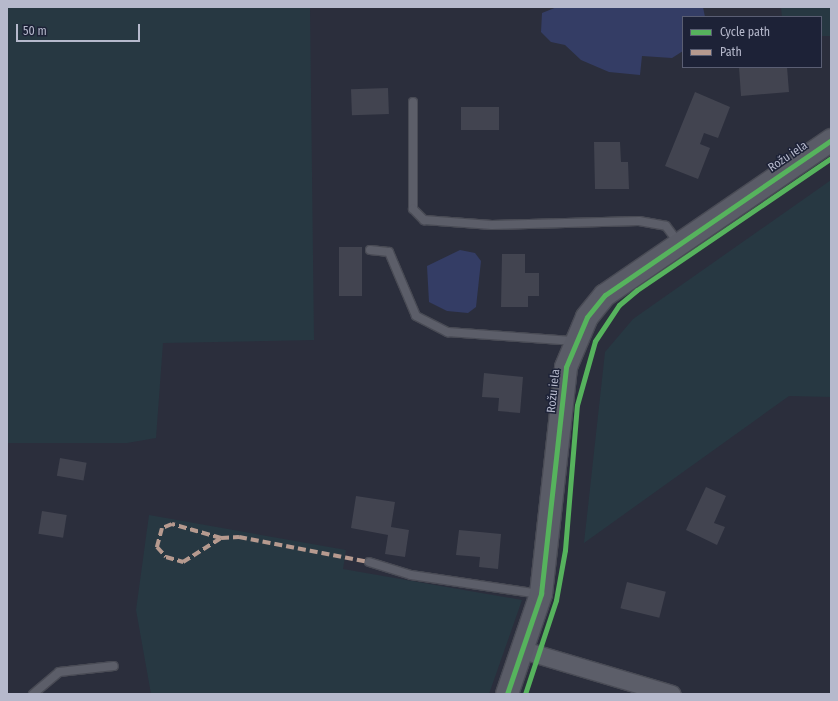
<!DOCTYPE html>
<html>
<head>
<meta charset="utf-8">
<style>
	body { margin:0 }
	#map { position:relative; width:838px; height:701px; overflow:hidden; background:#2b2e3c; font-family:"Fira Sans Condensed",sans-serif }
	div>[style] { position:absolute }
	.green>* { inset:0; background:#273842 }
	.water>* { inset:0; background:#343d65 }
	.building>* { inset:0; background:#424450; transform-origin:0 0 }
	.roads { filter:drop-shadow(1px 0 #494b55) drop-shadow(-1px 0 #494b55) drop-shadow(0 1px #494b55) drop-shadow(0 -1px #494b55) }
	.lane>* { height:8px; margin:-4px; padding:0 4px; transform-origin:4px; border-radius:4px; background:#5c5e69 }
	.street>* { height:17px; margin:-8.5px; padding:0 8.5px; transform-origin:8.5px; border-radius:8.5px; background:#5c5e69 }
	.secondary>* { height:22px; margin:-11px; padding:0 11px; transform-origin:11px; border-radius:11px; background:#5a5c67 }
	.quiet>* { height:4px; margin-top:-2px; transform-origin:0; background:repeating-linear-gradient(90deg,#b69a8f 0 8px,transparent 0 12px) }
	.cycleway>* { height:5px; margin:-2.5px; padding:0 2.5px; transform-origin:2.5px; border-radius:2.5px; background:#56b35d }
	span { translate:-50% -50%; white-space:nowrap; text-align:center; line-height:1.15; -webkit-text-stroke:3px #1d2237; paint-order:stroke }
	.street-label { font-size:12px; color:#b6b9cc }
	.frame { position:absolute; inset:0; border:8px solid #b6b9cc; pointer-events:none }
	.legend { position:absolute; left:682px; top:16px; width:140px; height:52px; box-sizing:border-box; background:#1d2237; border:1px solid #5a5e73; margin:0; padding:5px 7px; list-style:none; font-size:12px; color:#b6b9cc }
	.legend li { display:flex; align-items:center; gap:8px; height:20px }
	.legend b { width:20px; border:1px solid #5a5e73 }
	.scale { position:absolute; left:16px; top:24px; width:124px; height:18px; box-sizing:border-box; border:2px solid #b6b9cc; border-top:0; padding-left:5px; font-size:12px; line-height:14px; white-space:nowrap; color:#b6b9cc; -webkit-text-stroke:3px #1d2237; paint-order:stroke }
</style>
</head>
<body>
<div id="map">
	<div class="green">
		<div style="clip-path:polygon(7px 7px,310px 7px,314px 340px,163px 343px,156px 438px,127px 443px,7px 443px)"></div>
		<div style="clip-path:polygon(781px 7px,831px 7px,831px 36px,821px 36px,821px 17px,782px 17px)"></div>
		<div style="clip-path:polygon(831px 180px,831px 397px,789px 396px,584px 543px,605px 352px,633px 319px)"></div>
		<div style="clip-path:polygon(149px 515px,346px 550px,343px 569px,522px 600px,489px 694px,151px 694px,136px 610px)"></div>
	</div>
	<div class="water">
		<div style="clip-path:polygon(557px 7px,703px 7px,705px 17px,683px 17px,683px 51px,672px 58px,642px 56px,640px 75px,609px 72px,581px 60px,565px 45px,551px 42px,541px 32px,542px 13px)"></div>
		<div style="clip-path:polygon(460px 250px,475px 253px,481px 261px,476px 307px,468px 313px,447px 311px,429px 302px,427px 266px)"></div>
	</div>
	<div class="building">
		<div style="clip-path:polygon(739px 67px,787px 67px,789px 92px,741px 96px)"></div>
		<div style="left:388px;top:88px;width:26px;height:37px;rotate:88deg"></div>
		<div style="clip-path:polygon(695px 92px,730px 107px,718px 138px,704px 133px,700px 144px,710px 148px,698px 179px,665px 166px)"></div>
		<div style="left:499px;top:107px;width:23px;height:38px;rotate:90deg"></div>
		<div style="clip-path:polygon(594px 142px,620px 142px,621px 162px,628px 162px,629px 189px,595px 189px)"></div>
		<div style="left:339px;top:247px;width:23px;height:49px"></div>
		<div style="clip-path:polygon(502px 254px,525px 254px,525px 273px,539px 273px,539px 296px,528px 296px,528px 307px,501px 307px)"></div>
		<div style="clip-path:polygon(484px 373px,523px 377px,520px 413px,498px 411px,499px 398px,482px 397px)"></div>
		<div style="left:60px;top:458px;width:27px;height:18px;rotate:10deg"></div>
		<div style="clip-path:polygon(706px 487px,726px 496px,714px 523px,725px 527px,717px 545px,686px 530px)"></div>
		<div style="clip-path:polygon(356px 496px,395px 502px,391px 527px,409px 530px,405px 557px,385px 554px,388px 535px,351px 528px)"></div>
		<div style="left:42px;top:511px;width:25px;height:23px;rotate:9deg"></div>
		<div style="clip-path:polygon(459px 530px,501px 534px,498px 569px,479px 567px,480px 557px,456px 555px)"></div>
		<div style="left:627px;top:582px;width:40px;height:27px;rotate:14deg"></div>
	</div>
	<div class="roads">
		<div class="lane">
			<div style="left:413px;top:102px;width:107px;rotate:90deg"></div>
			<div style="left:413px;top:209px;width:16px;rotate:45deg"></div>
			<div style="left:424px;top:220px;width:68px;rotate:4.2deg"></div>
			<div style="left:492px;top:225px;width:147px;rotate:-1.6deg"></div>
			<div style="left:639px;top:221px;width:27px;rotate:10deg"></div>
			<div style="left:666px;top:226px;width:21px;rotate:53deg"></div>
			<div style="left:370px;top:250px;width:19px;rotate:6deg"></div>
			<div style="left:389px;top:252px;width:69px;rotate:67.1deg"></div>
			<div style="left:416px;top:316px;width:36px;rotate:27deg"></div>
			<div style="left:448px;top:332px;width:127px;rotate:4.1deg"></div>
			<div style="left:369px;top:562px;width:44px;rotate:17.2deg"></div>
			<div style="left:411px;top:575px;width:130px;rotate:8.4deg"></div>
			<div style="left:33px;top:694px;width:34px;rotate:-40deg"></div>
			<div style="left:59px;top:672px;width:55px;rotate:-6.2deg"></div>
		</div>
		<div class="street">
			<div style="left:523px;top:650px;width:155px;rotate:16.5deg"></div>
		</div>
		<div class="secondary">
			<div style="left:507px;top:694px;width:106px;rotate:-71.2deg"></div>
			<div style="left:541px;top:594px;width:228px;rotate:-83.7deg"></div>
			<div style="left:566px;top:367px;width:54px;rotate:-67.2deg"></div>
			<div style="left:587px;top:317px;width:28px;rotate:-51deg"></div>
			<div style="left:605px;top:295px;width:274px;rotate:-34.4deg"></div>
		</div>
	</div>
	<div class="quiet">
		<div style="left:221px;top:538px;width:51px;rotate:-164.1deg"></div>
		<div style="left:172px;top:524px;width:11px;rotate:158deg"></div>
		<div style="left:162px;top:528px;width:20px;rotate:105deg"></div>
		<div style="left:157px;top:547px;width:13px;rotate:48deg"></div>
		<div style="left:166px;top:557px;width:18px;rotate:16deg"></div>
		<div style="left:183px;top:562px;width:45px;rotate:-32.3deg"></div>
		<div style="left:221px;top:538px;width:18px;rotate:-3deg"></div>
		<div style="left:239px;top:537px;width:132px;rotate:10.9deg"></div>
	</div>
	<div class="cycleway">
		<div style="left:507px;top:694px;width:106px;rotate:-71.2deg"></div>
		<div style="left:541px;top:594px;width:228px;rotate:-83.7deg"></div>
		<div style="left:566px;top:367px;width:54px;rotate:-67.2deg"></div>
		<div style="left:587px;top:317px;width:28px;rotate:-51deg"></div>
		<div style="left:605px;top:295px;width:274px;rotate:-34.4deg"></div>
		<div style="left:525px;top:694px;width:99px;rotate:-71.7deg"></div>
		<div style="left:556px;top:600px;width:51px;rotate:-79.8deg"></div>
		<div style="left:565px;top:550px;width:145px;rotate:-85.3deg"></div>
		<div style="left:577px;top:405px;width:66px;rotate:-74.3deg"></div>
		<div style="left:595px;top:341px;width:43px;rotate:-56.3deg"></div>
		<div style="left:619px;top:305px;width:23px;rotate:-40deg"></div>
		<div style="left:637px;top:290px;width:235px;rotate:-34.2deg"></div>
	</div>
	<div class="street-label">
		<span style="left:788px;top:157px;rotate:-34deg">Rožu iela</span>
		<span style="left:554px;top:391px;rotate:-84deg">Rožu iela</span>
	</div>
	<div class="frame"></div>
	<ul class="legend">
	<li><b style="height:5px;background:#56b35d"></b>Cycle path</li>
	<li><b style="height:5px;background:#b69a8f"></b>Path</li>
	</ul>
	<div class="scale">50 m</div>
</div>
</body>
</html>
